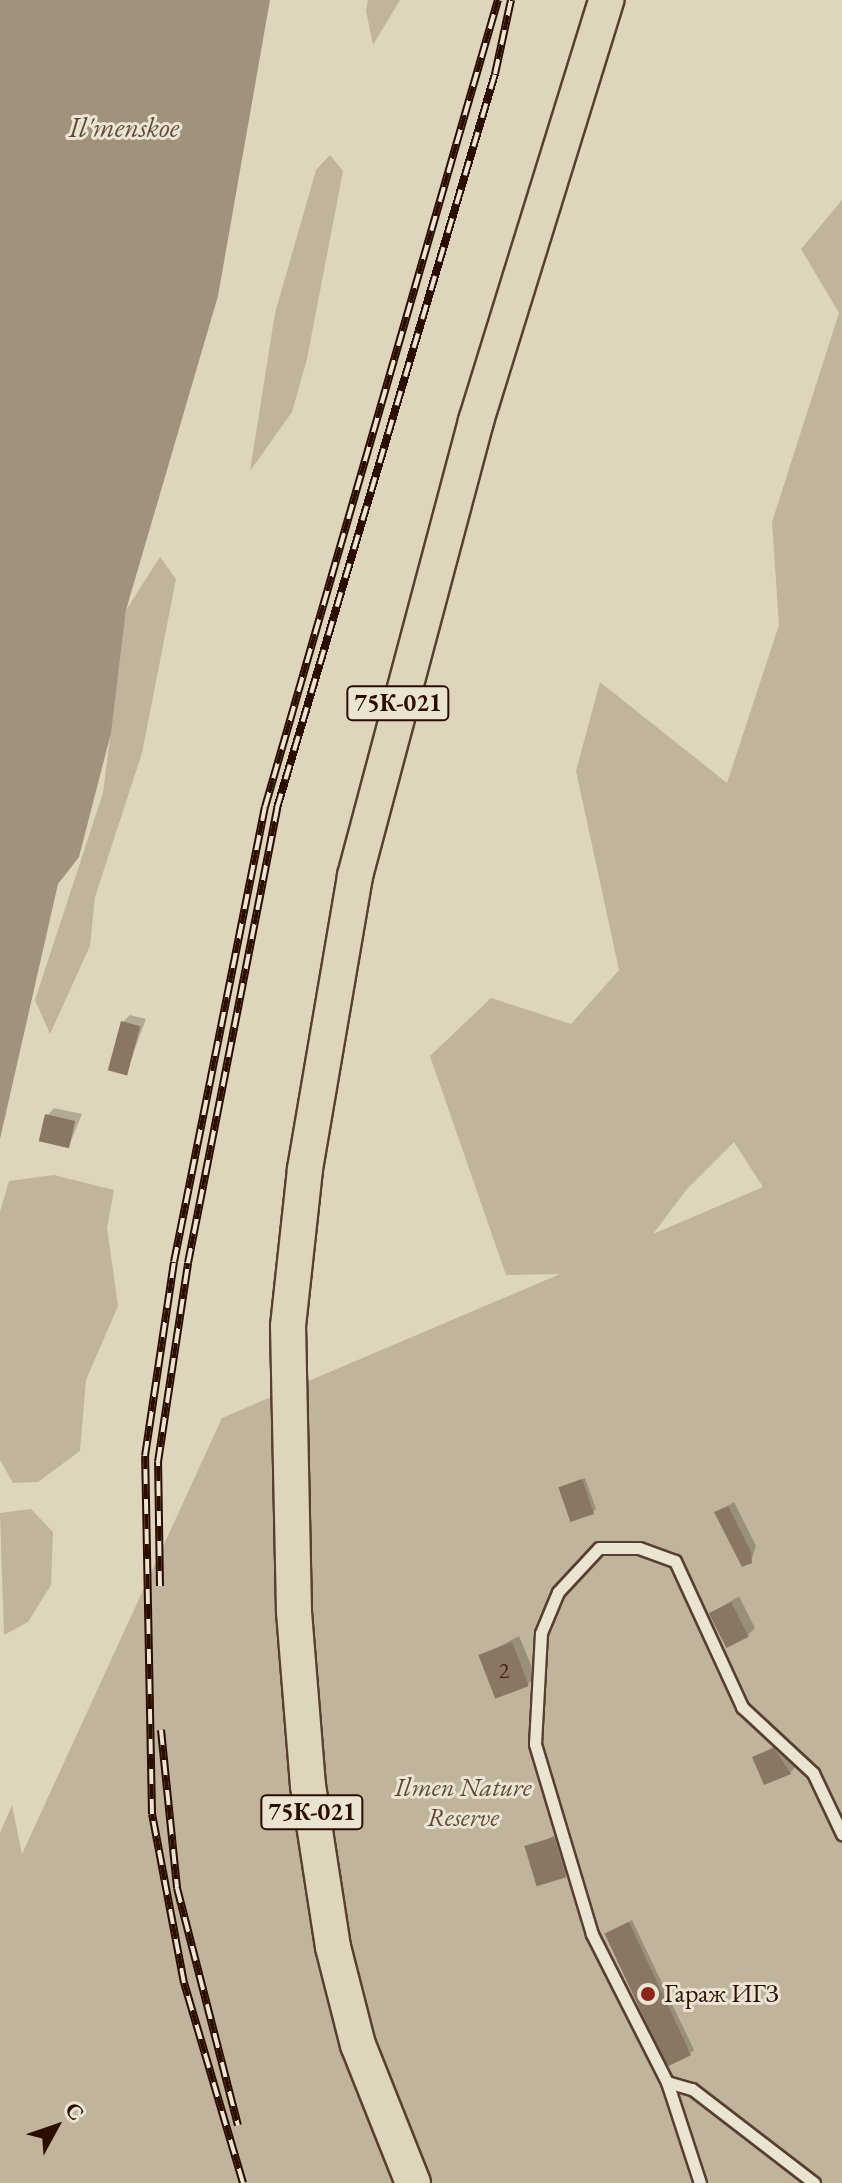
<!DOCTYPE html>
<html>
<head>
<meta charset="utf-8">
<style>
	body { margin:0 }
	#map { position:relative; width:842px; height:2183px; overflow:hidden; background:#ded6bc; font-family:"EB Garamond",serif }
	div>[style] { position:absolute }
	.green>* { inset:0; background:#c0b49c }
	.water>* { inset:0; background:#a1927d }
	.shadow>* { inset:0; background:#0003 }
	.building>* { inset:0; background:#897663; transform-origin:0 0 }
	.roads { filter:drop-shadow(2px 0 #583f30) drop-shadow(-2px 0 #583f30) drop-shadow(0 2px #583f30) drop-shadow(0 -2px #583f30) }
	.lane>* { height:11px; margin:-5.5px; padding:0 5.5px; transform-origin:5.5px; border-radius:5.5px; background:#eae4d3 }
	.primary>* { height:34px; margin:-17px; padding:0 17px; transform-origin:17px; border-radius:17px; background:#ded6bc }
	.rail>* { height:8px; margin-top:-4px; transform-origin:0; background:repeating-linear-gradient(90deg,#eae4d3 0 15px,#2c0d02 0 30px); box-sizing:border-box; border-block:2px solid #2c0d02 }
	.dots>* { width:22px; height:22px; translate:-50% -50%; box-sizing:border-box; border:4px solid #eae4d3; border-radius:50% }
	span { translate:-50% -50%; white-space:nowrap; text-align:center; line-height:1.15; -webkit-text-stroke:6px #eae4d3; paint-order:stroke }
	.number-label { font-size:22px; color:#43271a }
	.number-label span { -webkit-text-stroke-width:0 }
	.shield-label span { padding:2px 6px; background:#eae4d3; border:2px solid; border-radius:6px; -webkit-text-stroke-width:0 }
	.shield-label { font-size:24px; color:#2c0d02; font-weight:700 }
	.park-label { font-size:26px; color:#604738; font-style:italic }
	.poi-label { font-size:26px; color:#2c0d02 }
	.left { translate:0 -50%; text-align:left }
	.water-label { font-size:28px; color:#614939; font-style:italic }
	.north { position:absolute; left:16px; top:2087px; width:80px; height:80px; -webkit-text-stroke:6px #eae4d3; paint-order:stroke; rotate:50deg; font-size:22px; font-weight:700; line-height:32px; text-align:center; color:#2c0d02 }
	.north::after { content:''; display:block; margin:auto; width:28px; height:36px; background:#2c0d02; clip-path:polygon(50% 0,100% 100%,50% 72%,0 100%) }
</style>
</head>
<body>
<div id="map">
	<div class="green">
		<div style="clip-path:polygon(368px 0,400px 0,373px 45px,366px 11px)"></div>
		<div style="clip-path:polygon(330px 155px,343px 171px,307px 359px,292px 412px,250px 471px,275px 313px,316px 170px)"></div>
		<div style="clip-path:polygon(evenodd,842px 200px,842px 2183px,0 2183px,0 1833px,12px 1805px,22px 1854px,222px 1418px,560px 1274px,506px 1275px,430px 1056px,491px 998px,571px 1024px,619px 970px,576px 771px,600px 682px,727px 783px,779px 625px,772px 522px,839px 313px,801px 249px,842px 200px,734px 1142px,763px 1187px,653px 1234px,687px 1189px,734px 1142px)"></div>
		<div style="clip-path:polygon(160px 557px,176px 579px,142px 753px,95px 897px,90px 946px,50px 1034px,35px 1000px,103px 793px,126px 610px)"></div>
		<div style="clip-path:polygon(54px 1175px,114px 1190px,107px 1228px,118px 1306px,86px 1380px,80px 1451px,38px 1482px,13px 1483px,0 1460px,0 1212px,9px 1181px)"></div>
		<div style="clip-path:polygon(31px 1509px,53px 1532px,51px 1585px,28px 1622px,4px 1635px,0 1513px)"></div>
	</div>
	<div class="water">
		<div style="clip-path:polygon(0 0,270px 0,218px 296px,126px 610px,111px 733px,79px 857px,58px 884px,0 1139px)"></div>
	</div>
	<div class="shadow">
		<div style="clip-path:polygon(130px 1015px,146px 1019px,126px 1073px,123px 1022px)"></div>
		<div style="clip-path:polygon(54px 1108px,82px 1114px,69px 1146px,47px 1116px)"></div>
		<div style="clip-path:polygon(585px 1478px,596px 1509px,593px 1512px,562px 1488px)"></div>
		<div style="clip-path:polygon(734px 1502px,756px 1546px,751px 1561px,716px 1513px)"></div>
		<div style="clip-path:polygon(739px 1596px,755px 1628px,748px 1635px,711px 1614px)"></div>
		<div style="clip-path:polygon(519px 1636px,536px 1677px,528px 1684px,481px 1656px)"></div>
		<div style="clip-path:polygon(782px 1742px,797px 1765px,790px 1773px,755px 1757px)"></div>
		<div style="clip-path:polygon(561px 1832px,572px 1868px,565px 1875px,527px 1850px)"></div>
		<div style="clip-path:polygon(632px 1920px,694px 2050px,691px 2053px,607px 1933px)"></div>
	</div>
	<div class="building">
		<div style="left:121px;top:1021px;width:20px;height:51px;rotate:15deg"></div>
		<div style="left:45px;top:1114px;width:31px;height:28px;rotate:13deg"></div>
		<div style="left:582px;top:1479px;width:37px;height:25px;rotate:71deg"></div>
		<div style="clip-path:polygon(728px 1506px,751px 1552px,752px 1563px,742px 1567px,714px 1512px)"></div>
		<div style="left:731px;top:1602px;width:39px;height:25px;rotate:63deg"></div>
		<div style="left:512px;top:1642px;width:47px;height:36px;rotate:69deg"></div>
		<div style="clip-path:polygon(774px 1748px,791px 1774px,764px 1785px,752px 1757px)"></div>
		<div style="left:554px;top:1837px;width:42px;height:31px;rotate:73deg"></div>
		<div style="left:629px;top:1922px;width:147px;height:27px;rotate:65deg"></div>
	</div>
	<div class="roads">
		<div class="lane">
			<div style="left:667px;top:2082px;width:26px;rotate:16deg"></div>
			<div style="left:692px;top:2089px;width:154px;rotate:37.6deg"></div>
			<div style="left:700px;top:2183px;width:106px;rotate:-108.1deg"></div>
			<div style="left:667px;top:2082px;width:166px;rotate:-116.9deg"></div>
			<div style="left:592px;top:1934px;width:198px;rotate:-106.7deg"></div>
			<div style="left:535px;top:1744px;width:111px;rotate:-86.9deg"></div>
			<div style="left:541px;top:1633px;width:44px;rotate:-67.5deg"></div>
			<div style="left:558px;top:1592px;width:60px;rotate:-47deg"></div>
			<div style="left:599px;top:1548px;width:40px"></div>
			<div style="left:639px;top:1548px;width:38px;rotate:20deg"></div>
			<div style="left:675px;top:1561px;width:161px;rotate:65.3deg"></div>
			<div style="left:742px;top:1707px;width:97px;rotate:42.9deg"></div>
			<div style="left:813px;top:1773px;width:68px;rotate:64.6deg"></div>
		</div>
		<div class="primary">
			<div style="left:413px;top:2183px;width:149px;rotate:-111.7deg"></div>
			<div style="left:358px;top:2045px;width:101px;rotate:-104.3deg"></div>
			<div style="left:333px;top:1947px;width:163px;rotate:-98.8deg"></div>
			<div style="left:308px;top:1786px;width:176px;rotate:-94.6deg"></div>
			<div style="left:294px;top:1611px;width:285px;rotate:-91.2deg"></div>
			<div style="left:288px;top:1326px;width:158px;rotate:-83.8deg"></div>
			<div style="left:305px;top:1169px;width:297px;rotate:-80.3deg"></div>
			<div style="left:355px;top:876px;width:471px;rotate:-75.1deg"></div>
			<div style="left:476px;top:421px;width:441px;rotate:-72.8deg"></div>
		</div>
	</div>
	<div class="rail">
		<div style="left:160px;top:1586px;width:124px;rotate:-90.9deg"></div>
		<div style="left:158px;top:1462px;width:201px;rotate:-81.4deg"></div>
		<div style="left:188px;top:1263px;width:464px;rotate:-78.9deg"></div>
		<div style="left:277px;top:808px;width:766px;rotate:-73.46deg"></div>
		<div style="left:495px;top:74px;width:76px;rotate:-77.8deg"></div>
		<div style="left:161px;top:1730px;width:159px;rotate:84.2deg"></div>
		<div style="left:177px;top:1888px;width:245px;rotate:75.6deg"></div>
		<div style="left:243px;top:2183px;width:209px;rotate:-106.4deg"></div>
		<div style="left:184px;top:1983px;width:172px;rotate:-100.7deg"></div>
		<div style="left:152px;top:1814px;width:358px;rotate:-91.1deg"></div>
		<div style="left:145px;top:1456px;width:196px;rotate:-81.5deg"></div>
		<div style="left:174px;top:1262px;width:464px;rotate:-78.7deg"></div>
		<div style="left:265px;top:807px;width:840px;rotate:-73.9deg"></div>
	</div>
	<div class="dots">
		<div style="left:648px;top:1994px;background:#8f2418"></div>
	</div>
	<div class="number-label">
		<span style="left:504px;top:1671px">2</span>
	</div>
	<div class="shield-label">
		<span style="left:398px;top:703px">75К-021</span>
		<span style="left:312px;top:1812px">75К-021</span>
	</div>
	<div class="park-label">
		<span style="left:463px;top:1803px">Ilmen Nature<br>Reserve</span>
	</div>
	<div class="poi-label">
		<span class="left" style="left:664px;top:1994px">Гараж ИГЗ</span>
	</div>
	<div class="water-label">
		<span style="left:124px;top:127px">Il'menskoe</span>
	</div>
	<div class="north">С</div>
</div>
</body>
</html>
